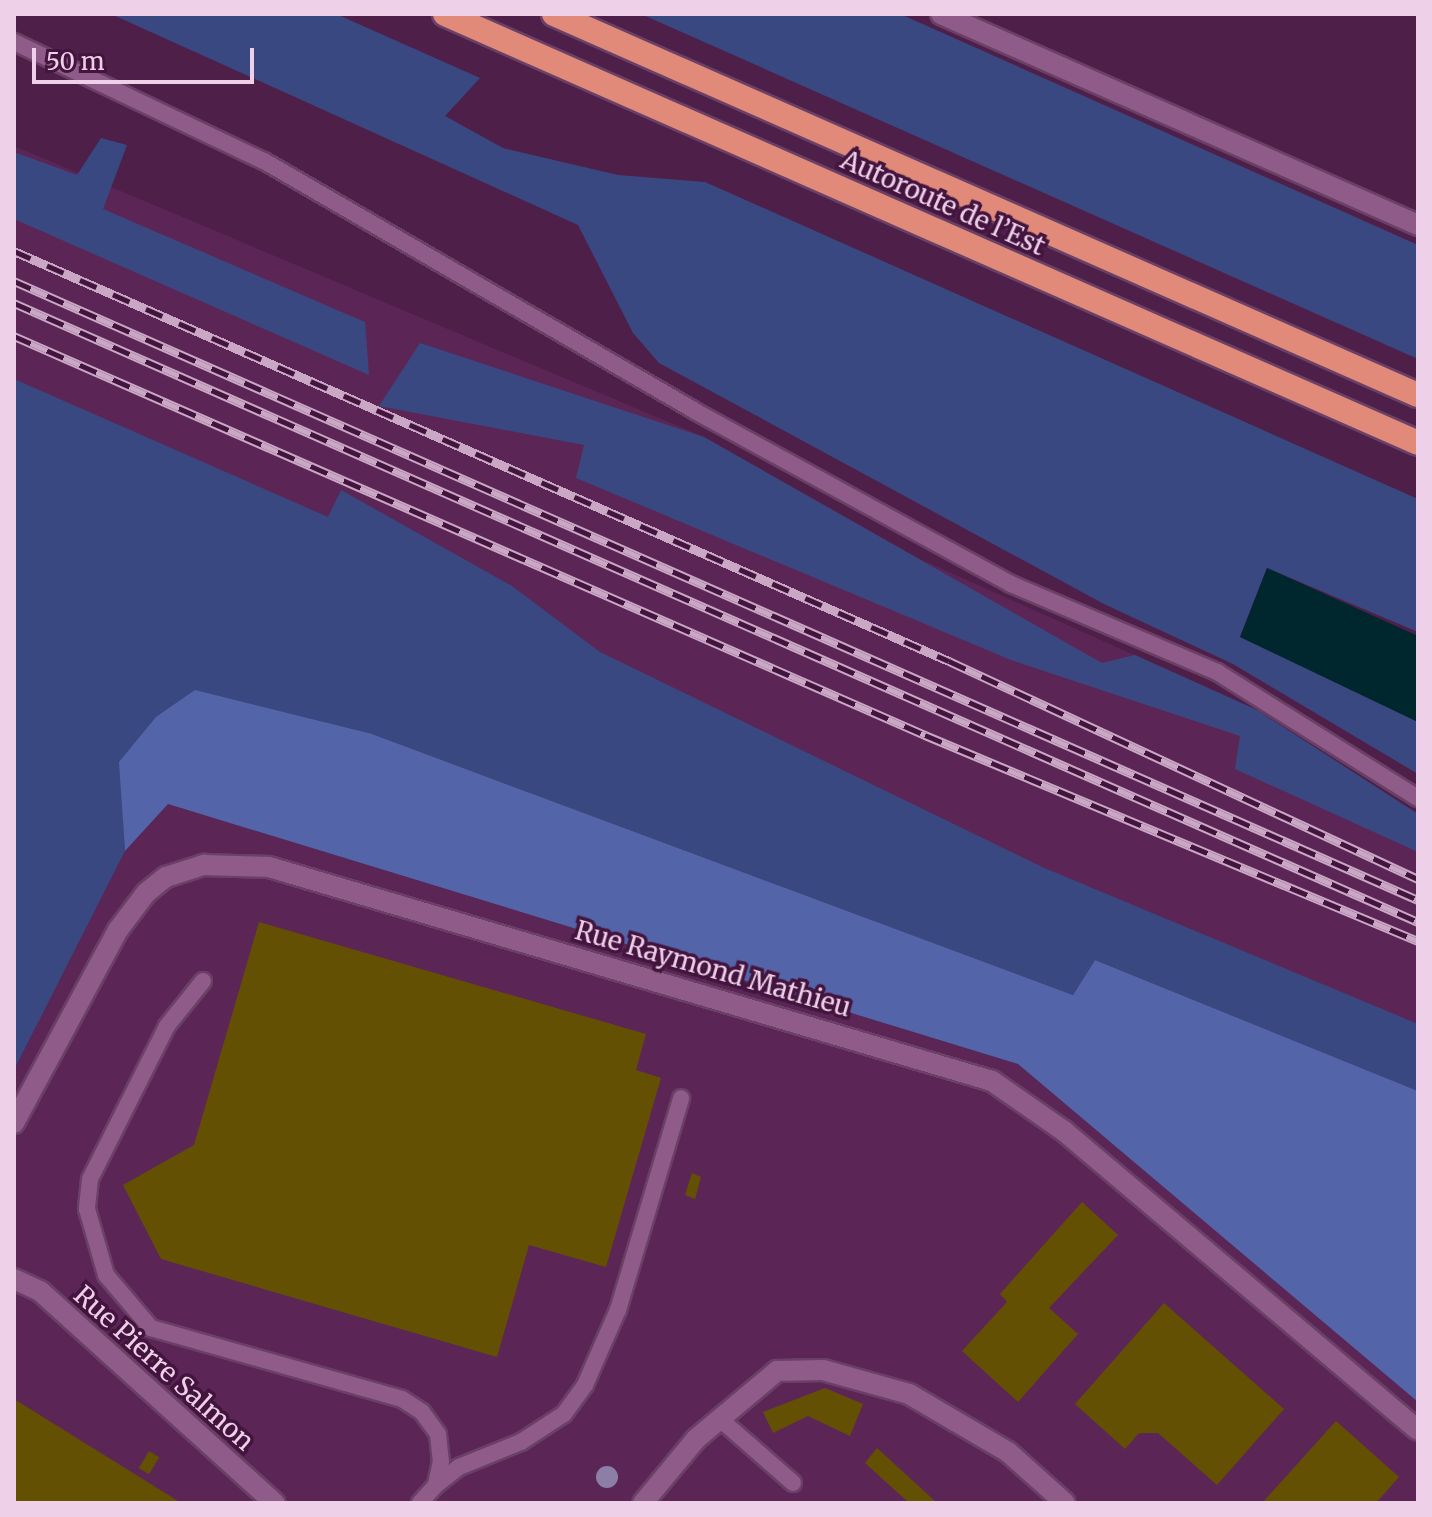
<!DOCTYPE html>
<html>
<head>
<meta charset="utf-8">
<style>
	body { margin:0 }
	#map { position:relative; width:1432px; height:1517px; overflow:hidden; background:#4e1f49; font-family:Merriweather,serif }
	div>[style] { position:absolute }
	.built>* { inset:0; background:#5b2656 }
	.green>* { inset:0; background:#3a4882 }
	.forest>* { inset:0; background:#5364a9 }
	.water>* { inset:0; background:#00272e }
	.building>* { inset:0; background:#645002; transform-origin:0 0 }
	.roads { filter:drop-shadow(2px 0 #6a4066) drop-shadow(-2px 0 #6a4066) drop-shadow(0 2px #6a4066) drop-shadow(0 -2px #6a4066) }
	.service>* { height:16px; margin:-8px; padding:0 8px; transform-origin:8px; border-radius:8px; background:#8f5b89 }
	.minor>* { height:20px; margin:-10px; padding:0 10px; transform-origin:10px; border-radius:10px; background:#8f5b89 }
	.tertiary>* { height:20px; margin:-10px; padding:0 10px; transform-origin:10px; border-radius:10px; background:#8f5b89 }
	.motorway>* { height:24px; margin:-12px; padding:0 12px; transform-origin:12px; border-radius:12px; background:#e28a79 }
	.rail>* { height:9px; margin-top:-4.5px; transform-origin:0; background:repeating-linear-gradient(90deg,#42143e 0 18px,#caa8c5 0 36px); box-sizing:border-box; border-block:2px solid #caa8c5 }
	.trees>* { width:22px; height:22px; margin:-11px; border-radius:50%; background:#8c7ea6 }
	span { translate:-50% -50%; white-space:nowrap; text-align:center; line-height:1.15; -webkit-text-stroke:7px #42143e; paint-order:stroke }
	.street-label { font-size:26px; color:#eed0e9 }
	.frame { position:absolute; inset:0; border:16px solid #eed0e9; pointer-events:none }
	.scale { position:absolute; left:32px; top:48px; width:222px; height:36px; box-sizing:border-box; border:4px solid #eed0e9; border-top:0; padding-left:10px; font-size:24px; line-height:28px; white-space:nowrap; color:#eed0e9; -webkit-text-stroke:6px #42143e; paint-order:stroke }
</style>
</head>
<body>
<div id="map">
	<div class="built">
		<div style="clip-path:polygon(14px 146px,704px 437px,920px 559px,1257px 710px,1418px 814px,1418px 1091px,14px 492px)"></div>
		<div style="clip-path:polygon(168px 804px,1018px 1064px,1418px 1402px,1418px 1503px,14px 1503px,14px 1070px,125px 851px)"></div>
	</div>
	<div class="green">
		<div style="clip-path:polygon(111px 14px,336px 14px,480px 78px,445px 116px,503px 148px,618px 175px,705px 182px,1418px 499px,1418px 632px,1267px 568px,1240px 637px,1418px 722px,1418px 774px,1233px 664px,1104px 604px,659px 363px,633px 333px,578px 225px)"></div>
		<div style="clip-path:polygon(641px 14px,900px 14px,1418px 245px,1418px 359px)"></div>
		<div style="clip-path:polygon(101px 138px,127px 145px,103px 209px,365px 322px,369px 375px,14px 219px,14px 152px,77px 175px)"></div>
		<div style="clip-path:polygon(420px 343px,704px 437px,1102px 663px,1135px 655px,1257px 710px,1418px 814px,1418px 852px,1235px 769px,1240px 736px,1011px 660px,576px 478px,584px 445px,379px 406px)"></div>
		<div style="clip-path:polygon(14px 379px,328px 517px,341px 490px,512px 586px,600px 652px,1042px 867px,1418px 1024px,1418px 1091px,1095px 960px,1073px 995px,372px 734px,120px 762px,125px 851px,14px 1070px)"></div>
	</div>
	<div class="forest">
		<div style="clip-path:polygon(195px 690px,372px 734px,1073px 995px,1095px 960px,1418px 1091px,1418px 1402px,1018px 1064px,168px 804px,125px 851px,119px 762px,156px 717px)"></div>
	</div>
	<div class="water">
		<div style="clip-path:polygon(1267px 568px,1418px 636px,1418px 722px,1240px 637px)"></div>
	</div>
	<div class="building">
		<div style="clip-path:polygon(259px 922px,646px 1034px,636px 1070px,661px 1078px,606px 1267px,529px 1245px,497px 1357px,161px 1259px,123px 1185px,194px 1145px)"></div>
		<div style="clip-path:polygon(692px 1173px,701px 1177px,695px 1199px,685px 1195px)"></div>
		<div style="clip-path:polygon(1082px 1202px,1118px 1235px,1049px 1308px,1078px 1334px,1018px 1402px,962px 1351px,1007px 1302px,1000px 1294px)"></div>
		<div style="clip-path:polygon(1164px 1303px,1284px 1409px,1217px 1485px,1158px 1433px,1139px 1433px,1125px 1449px,1075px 1404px)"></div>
		<div style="clip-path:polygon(825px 1388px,863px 1404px,850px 1436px,808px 1416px,773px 1433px,763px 1412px)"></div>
		<div style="clip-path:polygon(14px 1399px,170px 1496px,181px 1503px,14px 1503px)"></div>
		<div style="clip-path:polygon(1336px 1421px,1399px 1477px,1376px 1503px,1262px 1503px)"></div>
		<div style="clip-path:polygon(877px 1448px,937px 1503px,909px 1503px,865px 1463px)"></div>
		<div style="left:149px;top:1451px;width:12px;height:20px;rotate:31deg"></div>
	</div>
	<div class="roads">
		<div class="service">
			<div style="left:14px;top:42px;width:277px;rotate:25.5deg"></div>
			<div style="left:264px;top:161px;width:498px;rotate:30.1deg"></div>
			<div style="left:695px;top:411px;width:360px;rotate:28.7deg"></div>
			<div style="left:1011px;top:584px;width:224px;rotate:23.1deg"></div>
			<div style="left:1217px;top:672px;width:237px;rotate:32.1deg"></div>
			<div style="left:203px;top:981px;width:58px;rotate:128.7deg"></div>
			<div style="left:167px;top:1026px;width:171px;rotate:116.7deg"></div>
			<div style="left:90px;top:1179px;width:30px;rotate:96deg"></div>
			<div style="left:87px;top:1209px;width:69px;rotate:73.9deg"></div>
			<div style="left:106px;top:1275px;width:70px;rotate:49.7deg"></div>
			<div style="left:151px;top:1328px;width:261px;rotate:15.8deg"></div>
			<div style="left:402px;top:1399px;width:24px;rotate:33deg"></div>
			<div style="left:422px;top:1412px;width:27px;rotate:54deg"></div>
			<div style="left:438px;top:1434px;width:27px;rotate:84deg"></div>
			<div style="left:441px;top:1461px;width:25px;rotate:102deg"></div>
			<div style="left:436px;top:1485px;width:24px;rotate:132deg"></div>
			<div style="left:720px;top:1419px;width:97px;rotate:41.2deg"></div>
			<div style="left:436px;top:1485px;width:29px;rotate:-38deg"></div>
			<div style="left:459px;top:1467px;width:67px;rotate:-22deg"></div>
			<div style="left:521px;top:1442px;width:51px;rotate:-33.1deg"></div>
			<div style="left:564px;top:1414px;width:36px;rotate:-54deg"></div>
			<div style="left:585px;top:1385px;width:82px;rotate:-66.3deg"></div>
			<div style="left:618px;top:1310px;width:221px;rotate:-73.4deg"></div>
		</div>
		<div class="minor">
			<div style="left:14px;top:1279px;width:29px;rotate:25deg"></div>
			<div style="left:40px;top:1291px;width:316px;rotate:42.1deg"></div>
			<div style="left:643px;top:1503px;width:83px;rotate:-50.4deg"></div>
			<div style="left:696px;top:1439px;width:106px;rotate:-40deg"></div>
			<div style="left:777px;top:1371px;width:46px;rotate:-1.2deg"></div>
			<div style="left:823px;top:1370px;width:89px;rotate:15.6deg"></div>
			<div style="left:909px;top:1394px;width:115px;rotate:30.4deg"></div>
			<div style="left:1008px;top:1452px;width:76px;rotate:41.8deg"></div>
		</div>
		<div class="tertiary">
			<div style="left:941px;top:14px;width:522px;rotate:23.86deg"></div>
			<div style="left:14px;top:1123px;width:219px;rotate:-61.7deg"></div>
			<div style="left:118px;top:930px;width:46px;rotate:-52.9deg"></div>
			<div style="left:146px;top:893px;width:26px;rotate:-39deg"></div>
			<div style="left:166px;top:877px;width:40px;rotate:-18deg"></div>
			<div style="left:204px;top:865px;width:65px;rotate:1.8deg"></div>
			<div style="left:269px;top:867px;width:754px;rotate:16.49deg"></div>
			<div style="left:992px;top:1081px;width:88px;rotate:34.8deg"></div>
			<div style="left:1064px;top:1131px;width:463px;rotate:40.2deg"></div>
		</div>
		<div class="motorway">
			<div style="left:445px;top:14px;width:1063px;rotate:23.79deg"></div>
			<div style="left:554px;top:14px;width:944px;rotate:23.8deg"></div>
		</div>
	</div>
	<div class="rail">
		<div style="left:14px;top:251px;width:1021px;rotate:23.68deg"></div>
		<div style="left:949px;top:661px;width:517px;rotate:24.93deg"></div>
		<div style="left:14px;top:281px;width:1534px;rotate:23.79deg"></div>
		<div style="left:14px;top:303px;width:1534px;rotate:23.79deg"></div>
		<div style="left:14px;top:336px;width:995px;rotate:23.65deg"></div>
		<div style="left:925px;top:735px;width:534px;rotate:22.68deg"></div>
	</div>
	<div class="trees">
		<div style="left:607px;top:1477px"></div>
	</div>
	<div class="street-label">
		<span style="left:943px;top:203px;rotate:24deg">Autoroute de l’Est</span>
		<span style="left:713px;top:969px;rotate:16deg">Rue Raymond Mathieu</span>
		<span style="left:164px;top:1368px;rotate:42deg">Rue Pierre Salmon</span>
	</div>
	<div class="frame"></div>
	<div class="scale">50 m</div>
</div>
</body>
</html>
